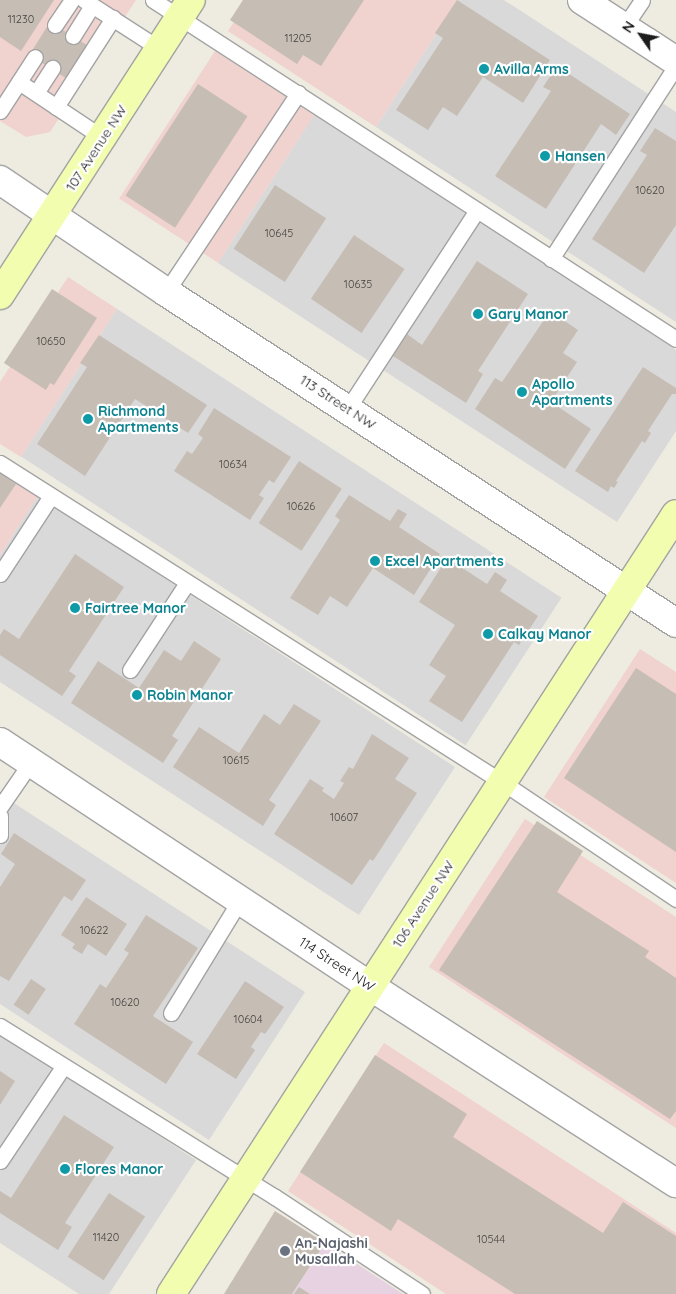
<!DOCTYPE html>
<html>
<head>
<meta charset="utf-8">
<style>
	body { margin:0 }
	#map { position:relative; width:676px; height:1294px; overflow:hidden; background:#eeebe0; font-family:Quicksand,sans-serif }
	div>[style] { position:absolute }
	.residential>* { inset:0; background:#dad9d9; transform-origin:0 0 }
	.commercial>* { inset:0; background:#f0d2ce; transform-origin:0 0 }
	.industrial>* { inset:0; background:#e7d2e2 }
	.building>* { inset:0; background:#c6bdb4; transform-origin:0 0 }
	.roads { filter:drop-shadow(1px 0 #a3a3a3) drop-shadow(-1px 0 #a3a3a3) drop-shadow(0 1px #a3a3a3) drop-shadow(0 -1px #a3a3a3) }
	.lane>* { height:15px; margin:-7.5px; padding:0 7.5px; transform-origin:7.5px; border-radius:7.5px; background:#fff }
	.street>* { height:28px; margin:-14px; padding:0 14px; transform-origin:14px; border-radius:14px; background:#fff }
	.secondary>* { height:28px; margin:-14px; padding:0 14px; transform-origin:14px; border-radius:14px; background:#f3fdb0 }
	.dots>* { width:14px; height:14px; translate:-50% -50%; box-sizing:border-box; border:2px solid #fff; border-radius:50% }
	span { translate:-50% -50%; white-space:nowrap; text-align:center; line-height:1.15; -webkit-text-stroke:4.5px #fff; paint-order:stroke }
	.number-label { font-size:11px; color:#464442 }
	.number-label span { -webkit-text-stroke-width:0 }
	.culture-label { font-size:14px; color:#0d838f; font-weight:700 }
	.left { translate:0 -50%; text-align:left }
	.street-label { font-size:14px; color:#1c1c1c }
	.worship-label { font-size:14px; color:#5b616d; font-weight:700 }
	.north { position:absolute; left:616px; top:10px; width:50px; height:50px; -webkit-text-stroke:4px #fff; paint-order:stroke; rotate:303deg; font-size:14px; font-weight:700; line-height:20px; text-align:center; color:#1c1c1c }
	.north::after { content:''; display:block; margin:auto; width:18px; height:22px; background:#1c1c1c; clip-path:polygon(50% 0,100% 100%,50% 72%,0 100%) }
</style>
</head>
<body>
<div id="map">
	<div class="residential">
		<div style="clip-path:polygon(458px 0,504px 0,676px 112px,676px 322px,376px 127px)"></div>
		<div style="clip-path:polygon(314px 115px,676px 350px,676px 431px,617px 522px,218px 263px)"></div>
		<div style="left:117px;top:309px;width:530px;height:176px;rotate:33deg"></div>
		<div style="clip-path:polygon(38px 496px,455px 767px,359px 915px,0 682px,0 555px)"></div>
		<div style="clip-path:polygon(0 794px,305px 992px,209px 1140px,0 1004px)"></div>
		<div style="clip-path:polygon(0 1033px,196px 1160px,109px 1294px,79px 1294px,0 1243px)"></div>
	</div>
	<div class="commercial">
		<div style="clip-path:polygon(0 0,136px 0,50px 132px,26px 137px,0 121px)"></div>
		<div style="clip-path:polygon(248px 0,458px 0,376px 127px,228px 31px)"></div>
		<div style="left:215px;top:51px;width:118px;height:176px;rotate:33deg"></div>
		<div style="clip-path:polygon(68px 277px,117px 309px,21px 457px,0 444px,0 382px)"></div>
		<div style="clip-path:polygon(0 472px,38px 496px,0 555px)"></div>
		<div style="clip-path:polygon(640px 649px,676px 672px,676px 883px,544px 797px)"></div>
		<div style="clip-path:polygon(525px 819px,676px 917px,676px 1128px,429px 967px)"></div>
		<div style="clip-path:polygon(384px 1043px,676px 1233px,676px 1294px,446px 1294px,288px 1191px)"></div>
	</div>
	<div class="industrial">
		<div style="clip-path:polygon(325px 1243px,403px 1294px,292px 1294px)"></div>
	</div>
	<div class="building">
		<div style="clip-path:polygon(0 0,54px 0,21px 51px,0 37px)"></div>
		<div style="clip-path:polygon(243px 0,364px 0,321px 66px,303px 55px,297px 64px,230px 20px)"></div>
		<div style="clip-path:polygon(457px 0,550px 60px,523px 103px,483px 77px,457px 116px,443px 107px,428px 130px,396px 110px,443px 38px,435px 33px)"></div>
		<div style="left:50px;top:22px;width:46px;height:39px;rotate:32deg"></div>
		<div style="clip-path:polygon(557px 66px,630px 114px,616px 135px,601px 124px,546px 209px,495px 176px,551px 91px,543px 87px)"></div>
		<div style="left:198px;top:84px;width:59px;height:133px;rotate:33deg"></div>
		<div style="clip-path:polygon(655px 128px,676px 141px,676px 225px,644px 273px,592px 239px,647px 155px,640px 151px)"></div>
		<div style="left:275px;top:185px;width:61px;height:76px;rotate:33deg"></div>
		<div style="left:354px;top:235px;width:61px;height:77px;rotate:34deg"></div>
		<div style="clip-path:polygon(477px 261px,528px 294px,478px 371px,483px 374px,466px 403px,393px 356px,407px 334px,422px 345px)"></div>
		<div style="clip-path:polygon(52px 289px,97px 318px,54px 385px,50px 383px,46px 390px,4px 363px)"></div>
		<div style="clip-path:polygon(550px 311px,578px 330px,563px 353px,577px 362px,551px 402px,591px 429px,565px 469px,475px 409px,495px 378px,502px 382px)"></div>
		<div style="clip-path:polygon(99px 335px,207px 405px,188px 433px,135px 399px,85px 476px,37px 444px,87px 367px,80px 363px)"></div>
		<div style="clip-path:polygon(643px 367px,676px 388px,676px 394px,672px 394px,648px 431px,651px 433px,645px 443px,642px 441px,616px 481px,618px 482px,614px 488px,611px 486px,608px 492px,575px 471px)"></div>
		<div style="clip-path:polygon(214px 408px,291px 457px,274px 483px,269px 480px,259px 495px,264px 498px,250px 520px,174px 471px,187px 451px,192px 454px,203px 438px,198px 434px)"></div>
		<div style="left:299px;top:461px;width:51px;height:74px;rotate:33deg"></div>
		<div style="clip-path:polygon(0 473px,16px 484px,0 508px)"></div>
		<div style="clip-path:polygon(349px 495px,390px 521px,398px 509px,407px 514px,399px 527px,440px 554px,414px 595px,373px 568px,347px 607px,330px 596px,318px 615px,290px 598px,340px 520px,335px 516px)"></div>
		<div style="clip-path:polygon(75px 554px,124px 587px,69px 671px,76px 676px,62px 696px,0 655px,0 635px,4px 629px,19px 639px)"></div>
		<div style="clip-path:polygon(447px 558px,487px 584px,495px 572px,507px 580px,500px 591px,538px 616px,519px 645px,514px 642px,462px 722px,429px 701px,446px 676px,429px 665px,455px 625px,419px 602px)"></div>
		<div style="clip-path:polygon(194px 641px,221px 659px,172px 736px,178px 740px,163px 763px,71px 703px,98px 661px,139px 688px,164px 650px,181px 661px)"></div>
		<div style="clip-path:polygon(636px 668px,676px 694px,676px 852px,564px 778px)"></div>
		<div style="clip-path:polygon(294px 704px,321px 721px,269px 800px,276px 805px,263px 826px,173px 767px,199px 727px,239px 753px,264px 714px,280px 725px)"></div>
		<div style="clip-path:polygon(372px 734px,409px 758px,395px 779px,417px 793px,373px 861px,370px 859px,352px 885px,274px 834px,310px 779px,324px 788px,322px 791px,334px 799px,344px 783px,340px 781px,349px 767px,353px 769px)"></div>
		<div style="clip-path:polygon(537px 821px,583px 851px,557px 892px,649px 951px,645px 957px,676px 978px,676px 1111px,670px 1119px,439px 970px)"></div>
		<div style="clip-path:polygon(14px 833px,86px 880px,72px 901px,64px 896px,9px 981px,0 976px,0 887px,15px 864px,1px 854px)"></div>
		<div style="clip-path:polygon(86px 897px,127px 924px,106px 956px,88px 944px,82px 954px,72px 948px,75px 944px,61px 935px)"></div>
		<div style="clip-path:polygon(146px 915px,198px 948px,153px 1016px,193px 1042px,166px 1084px,74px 1024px,100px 984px,106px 988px,129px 953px,124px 950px)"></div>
		<div style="left:31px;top:979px;width:18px;height:31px;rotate:34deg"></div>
		<div style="clip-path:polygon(245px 981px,284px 1007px,265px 1034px,261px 1032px,251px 1047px,255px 1050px,236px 1079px,197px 1054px)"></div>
		<div style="clip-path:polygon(375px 1055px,467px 1114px,453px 1137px,603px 1233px,623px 1202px,676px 1236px,676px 1294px,515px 1294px,398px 1219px,391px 1231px,300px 1172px)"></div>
		<div style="clip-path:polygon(0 1071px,15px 1081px,0 1105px)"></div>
		<div style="clip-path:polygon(64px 1115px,114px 1147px,65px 1223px,72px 1227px,58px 1250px,0 1213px,0 1191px,11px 1198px)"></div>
		<div style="left:109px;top:1193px;width:43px;height:76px;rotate:33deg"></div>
		<div style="clip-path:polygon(275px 1211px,325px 1243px,292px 1294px,224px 1294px)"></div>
		<div style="clip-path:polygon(299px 1287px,310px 1294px,294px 1294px)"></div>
	</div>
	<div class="roads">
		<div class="lane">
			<div style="left:84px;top:0;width:90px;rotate:32.8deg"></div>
			<div style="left:153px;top:0;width:623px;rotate:32.95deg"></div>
			<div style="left:55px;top:25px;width:30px;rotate:-56deg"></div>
			<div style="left:624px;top:27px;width:32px;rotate:-56deg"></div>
			<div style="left:73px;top:36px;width:36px;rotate:-58deg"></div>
			<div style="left:19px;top:82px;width:101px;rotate:33.7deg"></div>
			<div style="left:36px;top:93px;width:30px;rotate:-57deg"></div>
			<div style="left:56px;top:107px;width:106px;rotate:-57.4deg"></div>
			<div style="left:0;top:111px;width:64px;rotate:-57.1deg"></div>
			<div style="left:551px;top:259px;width:230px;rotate:-57.1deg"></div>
			<div style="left:166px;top:292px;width:239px;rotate:-56.4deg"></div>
			<div style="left:348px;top:408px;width:236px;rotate:-56.9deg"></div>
			<div style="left:0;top:463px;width:595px;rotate:32.43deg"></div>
			<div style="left:502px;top:782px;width:210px;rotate:33.9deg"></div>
			<div style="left:0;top:574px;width:93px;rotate:-56.8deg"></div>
			<div style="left:130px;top:670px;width:104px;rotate:-56.8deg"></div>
			<div style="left:0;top:807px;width:55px;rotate:-55.4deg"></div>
			<div style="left:0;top:816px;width:19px;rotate:90deg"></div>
			<div style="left:171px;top:1013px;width:132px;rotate:-58.6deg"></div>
			<div style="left:0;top:1026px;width:324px;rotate:31.9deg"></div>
			<div style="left:275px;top:1197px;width:176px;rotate:33.4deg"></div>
			<div style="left:0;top:1161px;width:113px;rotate:-56.2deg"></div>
		</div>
		<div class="street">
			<div style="left:582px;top:0;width:112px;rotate:33deg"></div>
			<div style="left:0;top:180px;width:200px;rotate:34deg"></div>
			<div style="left:166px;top:292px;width:608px;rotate:32.98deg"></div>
			<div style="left:0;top:742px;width:443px;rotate:33.4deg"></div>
			<div style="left:370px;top:986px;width:364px;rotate:32.8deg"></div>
		</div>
		<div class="secondary">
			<div style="left:0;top:295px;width:351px;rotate:-57.1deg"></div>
			<div style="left:171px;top:1294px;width:929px;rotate:-57.08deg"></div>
		</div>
	</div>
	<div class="dots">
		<div style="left:484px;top:69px;background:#0f9aa8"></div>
		<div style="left:545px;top:156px;background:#0f9aa8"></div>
		<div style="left:478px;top:314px;background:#0f9aa8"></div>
		<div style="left:522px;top:392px;background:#0f9aa8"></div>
		<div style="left:88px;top:419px;background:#0f9aa8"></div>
		<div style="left:375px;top:561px;background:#0f9aa8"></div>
		<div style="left:75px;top:608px;background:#0f9aa8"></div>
		<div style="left:488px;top:634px;background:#0f9aa8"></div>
		<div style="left:137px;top:695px;background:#0f9aa8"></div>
		<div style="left:65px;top:1169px;background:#0f9aa8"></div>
		<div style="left:285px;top:1251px;background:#6b7280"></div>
	</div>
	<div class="number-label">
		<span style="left:21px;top:19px">11230</span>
		<span style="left:298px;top:38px">11205</span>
		<span style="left:650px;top:190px">10620</span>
		<span style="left:279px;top:233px">10645</span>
		<span style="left:358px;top:284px">10635</span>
		<span style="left:51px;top:341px">10650</span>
		<span style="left:233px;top:464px">10634</span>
		<span style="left:301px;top:506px">10626</span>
		<span style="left:236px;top:760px">10615</span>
		<span style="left:344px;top:817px">10607</span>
		<span style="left:94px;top:930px">10622</span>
		<span style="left:125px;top:1002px">10620</span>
		<span style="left:248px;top:1019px">10604</span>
		<span style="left:106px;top:1237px">11420</span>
		<span style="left:491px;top:1239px">10544</span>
	</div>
	<div class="culture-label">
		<span class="left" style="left:494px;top:69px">Avilla Arms</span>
		<span class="left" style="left:555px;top:156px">Hansen</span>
		<span class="left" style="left:488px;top:314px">Gary Manor</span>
		<span class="left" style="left:532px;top:392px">Apollo<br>Apartments</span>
		<span class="left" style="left:98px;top:419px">Richmond<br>Apartments</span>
		<span class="left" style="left:385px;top:561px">Excel Apartments</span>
		<span class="left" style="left:85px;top:608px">Fairtree Manor</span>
		<span class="left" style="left:498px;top:634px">Calkay Manor</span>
		<span class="left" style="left:147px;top:695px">Robin Manor</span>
		<span class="left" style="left:75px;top:1169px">Flores Manor</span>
	</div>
	<div class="street-label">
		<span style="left:96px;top:148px;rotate:-57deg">107 Avenue NW</span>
		<span style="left:338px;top:402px;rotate:33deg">113 Street NW</span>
		<span style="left:423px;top:904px;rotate:-57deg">106 Avenue NW</span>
		<span style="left:337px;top:964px;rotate:33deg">114 Street NW</span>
	</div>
	<div class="worship-label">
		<span class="left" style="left:295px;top:1251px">An-Najashi<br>Musallah</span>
	</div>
	<div class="north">N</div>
</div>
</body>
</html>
